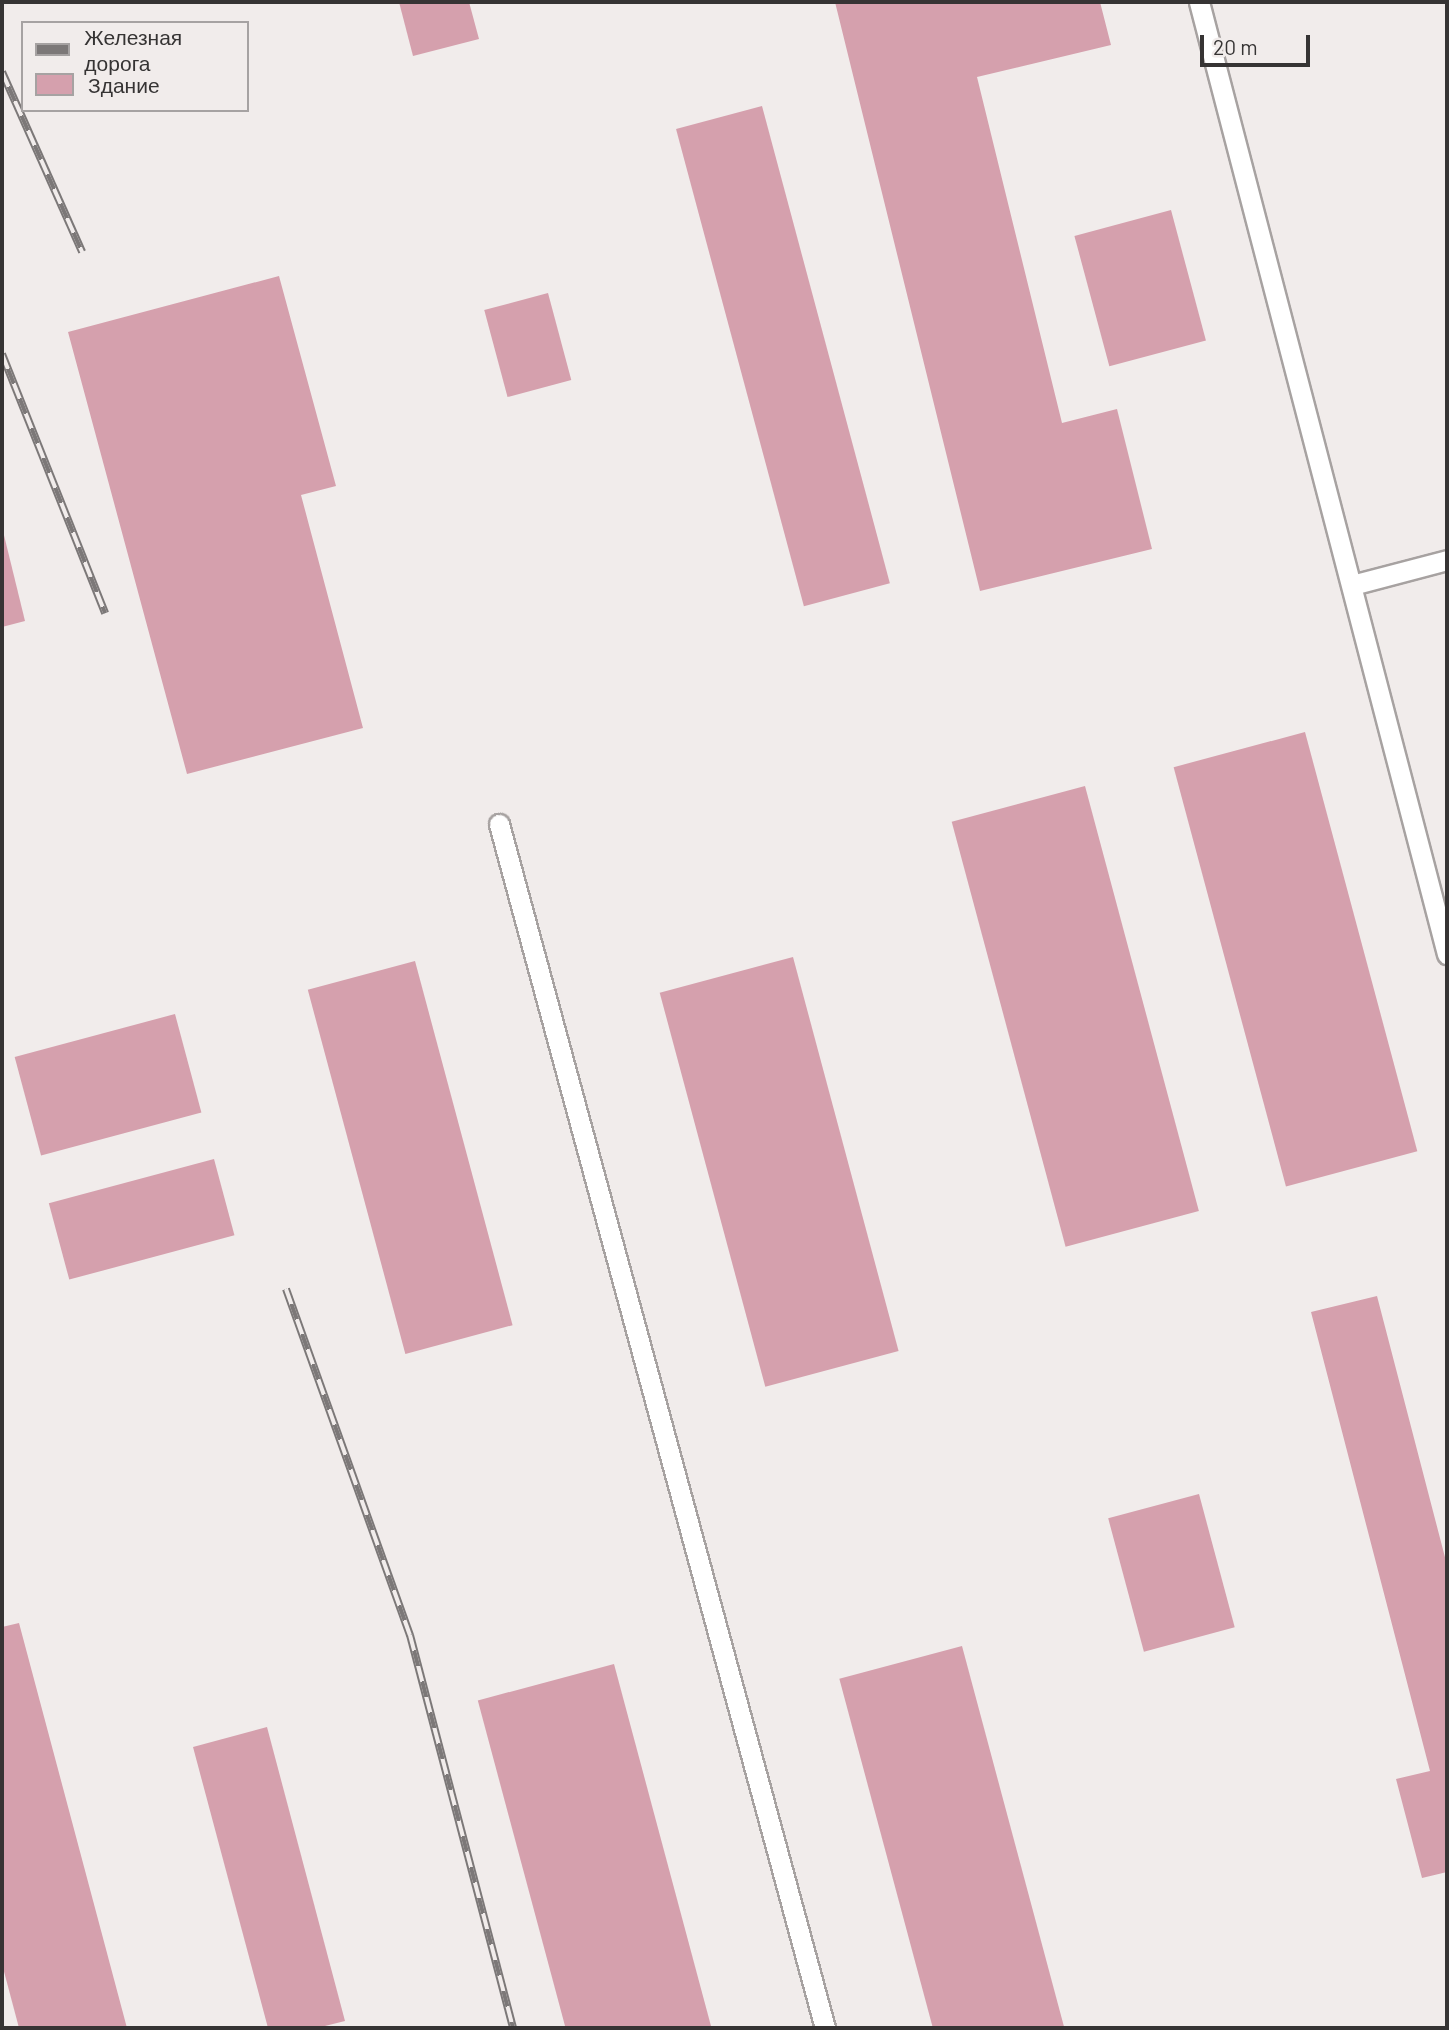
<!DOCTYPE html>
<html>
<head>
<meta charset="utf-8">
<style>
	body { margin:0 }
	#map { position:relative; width:1449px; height:2030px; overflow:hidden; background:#f1eceb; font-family:Barlow,sans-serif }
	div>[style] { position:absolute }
	.building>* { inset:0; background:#d5a0ad; transform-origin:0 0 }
	.roads { filter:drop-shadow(2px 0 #a7a2a1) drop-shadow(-2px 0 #a7a2a1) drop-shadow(0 2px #a7a2a1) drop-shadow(0 -2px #a7a2a1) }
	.service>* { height:19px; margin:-9.5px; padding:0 9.5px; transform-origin:9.5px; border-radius:9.5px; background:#fff }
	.rail>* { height:8px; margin-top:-4px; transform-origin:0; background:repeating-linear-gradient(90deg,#f1eceb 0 16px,#7c7878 0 32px); box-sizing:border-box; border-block:2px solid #7c7878 }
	span { translate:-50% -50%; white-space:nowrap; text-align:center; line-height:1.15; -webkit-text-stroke:5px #f1eceb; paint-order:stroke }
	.frame { position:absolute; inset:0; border:4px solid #363434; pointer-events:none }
	.legend { position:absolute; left:21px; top:21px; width:228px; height:91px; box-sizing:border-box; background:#f1eceb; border:2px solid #a6a2a2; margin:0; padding:9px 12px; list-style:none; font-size:21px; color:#363434 }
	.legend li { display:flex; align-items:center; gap:14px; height:35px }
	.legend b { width:35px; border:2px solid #a6a2a2 }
	.scale { position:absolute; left:1200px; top:35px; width:110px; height:32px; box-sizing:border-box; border:4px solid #363434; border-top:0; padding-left:9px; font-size:21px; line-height:24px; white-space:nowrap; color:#363434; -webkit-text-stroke:5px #f1eceb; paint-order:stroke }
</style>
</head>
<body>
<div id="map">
	<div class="building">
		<div style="clip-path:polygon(399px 2px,469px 2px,479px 39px,413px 56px)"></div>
		<div style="clip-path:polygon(835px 2px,1100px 2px,1111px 45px,977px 77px,1062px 423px,1117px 409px,1152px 549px,980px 591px)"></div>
		<div style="left:762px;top:106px;width:494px;height:89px;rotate:75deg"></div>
		<div style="left:1171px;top:210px;width:135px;height:100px;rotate:75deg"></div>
		<div style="clip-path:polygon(279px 276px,336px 486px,301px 495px,363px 728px,187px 774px,68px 332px)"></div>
		<div style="left:548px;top:293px;width:90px;height:66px;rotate:75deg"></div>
		<div style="clip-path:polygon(2px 527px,25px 621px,2px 627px)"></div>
		<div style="left:1305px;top:732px;width:434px;height:136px;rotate:75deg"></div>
		<div style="left:1085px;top:786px;width:440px;height:138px;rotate:75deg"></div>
		<div style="left:793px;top:957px;width:408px;height:138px;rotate:75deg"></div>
		<div style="left:415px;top:961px;width:377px;height:111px;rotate:75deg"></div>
		<div style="left:175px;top:1014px;width:102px;height:166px;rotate:75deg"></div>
		<div style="left:214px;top:1159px;width:79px;height:171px;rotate:75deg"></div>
		<div style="clip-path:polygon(1377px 1296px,1447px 1565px,1447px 1872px,1422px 1878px,1396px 1779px,1430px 1771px,1311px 1312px)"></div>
		<div style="left:1199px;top:1494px;width:138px;height:94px;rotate:75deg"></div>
		<div style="clip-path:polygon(19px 1623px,127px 2028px,19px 2028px,2px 1964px,2px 1627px)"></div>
		<div style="left:962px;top:1646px;width:395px;height:127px;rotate:75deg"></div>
		<div style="left:614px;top:1664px;width:377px;height:141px;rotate:75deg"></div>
		<div style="clip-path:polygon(267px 1727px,345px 2021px,317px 2028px,268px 2028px,193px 1747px)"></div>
	</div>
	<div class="roads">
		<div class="service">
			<div style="left:1199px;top:2px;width:984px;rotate:75.4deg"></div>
			<div style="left:1352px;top:585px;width:98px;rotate:-14.7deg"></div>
			<div style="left:499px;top:824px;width:1247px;rotate:74.85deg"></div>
		</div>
	</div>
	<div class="rail">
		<div style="left:2px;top:72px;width:197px;rotate:66deg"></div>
		<div style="left:2px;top:354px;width:279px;rotate:68.3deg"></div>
		<div style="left:286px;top:1289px;width:368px;rotate:70.3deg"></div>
		<div style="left:410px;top:1635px;width:406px;rotate:75.3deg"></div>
	</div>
	<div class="frame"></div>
	<ul class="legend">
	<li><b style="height:9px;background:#7c7878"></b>Железная дорога</li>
	<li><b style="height:19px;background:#d5a0ad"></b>Здание</li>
	</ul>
	<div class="scale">20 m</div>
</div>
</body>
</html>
